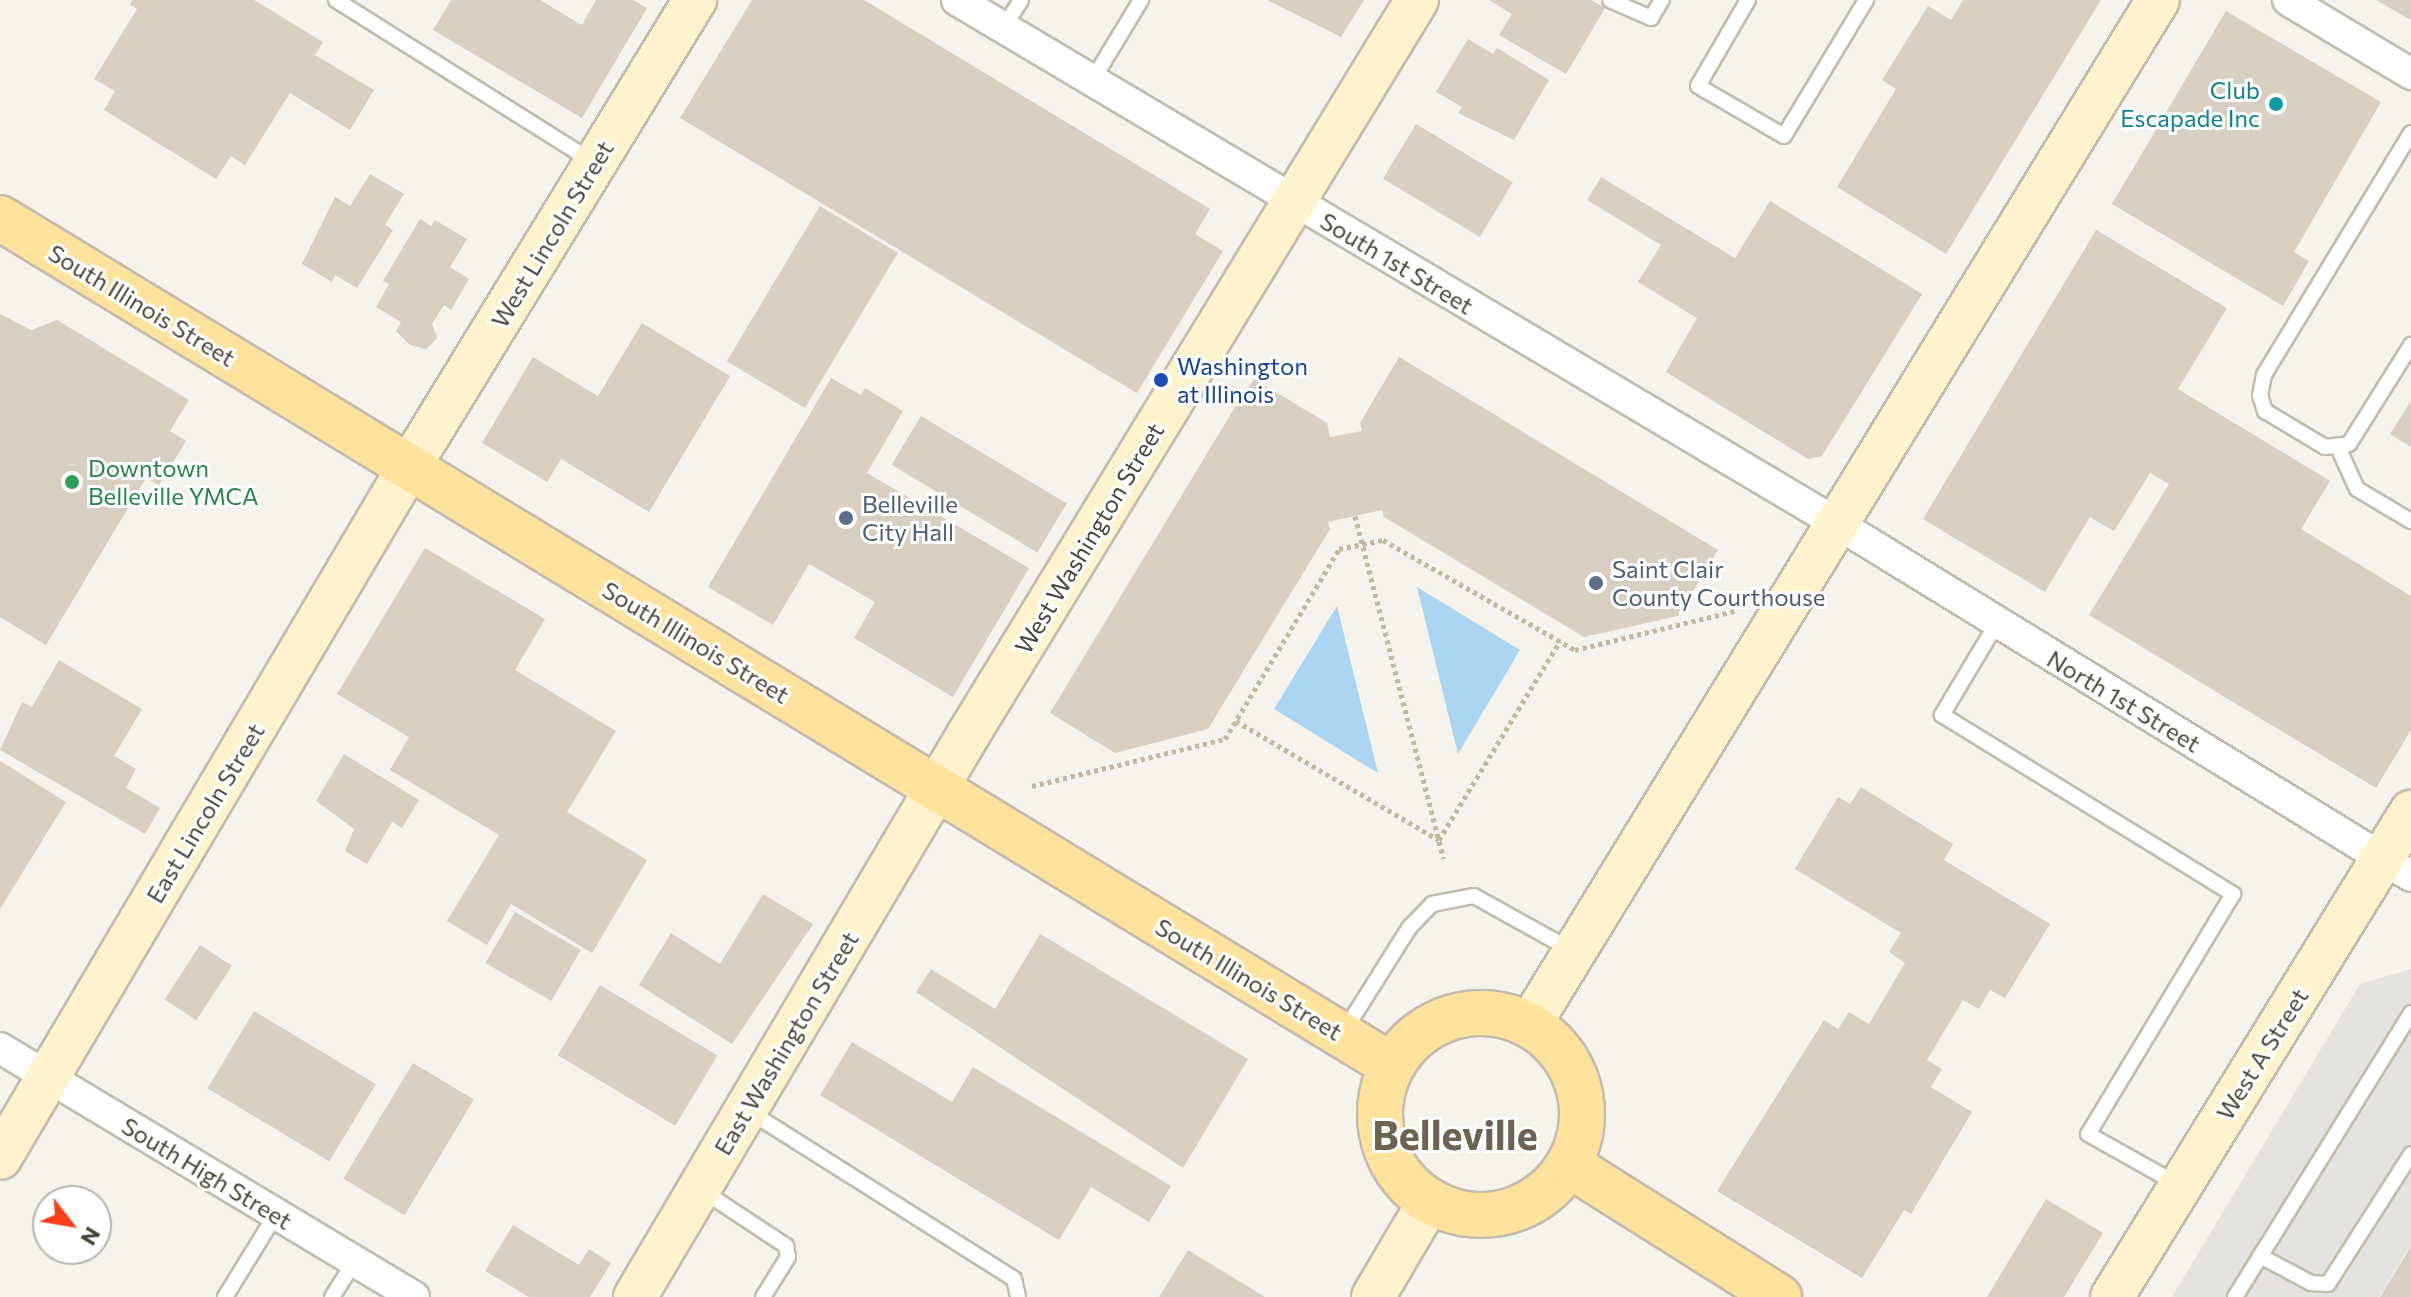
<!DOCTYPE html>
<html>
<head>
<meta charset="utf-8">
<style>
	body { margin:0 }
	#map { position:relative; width:2411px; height:1297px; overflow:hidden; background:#f6f3ec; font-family:Commissioner,sans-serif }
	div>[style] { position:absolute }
	.parking>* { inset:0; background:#e5e3e0 }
	.water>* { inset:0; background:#a9d4f2 }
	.building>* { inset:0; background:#d8cfc1; transform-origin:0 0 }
	.path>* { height:5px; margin-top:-2.5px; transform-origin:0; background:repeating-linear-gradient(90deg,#c4b79f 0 4px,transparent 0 8px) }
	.roads { filter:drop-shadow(2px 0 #c2bbae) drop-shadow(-2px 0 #c2bbae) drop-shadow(0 2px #c2bbae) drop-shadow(0 -2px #c2bbae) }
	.lane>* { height:14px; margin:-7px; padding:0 7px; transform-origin:7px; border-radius:7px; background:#fff }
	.street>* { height:30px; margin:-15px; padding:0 15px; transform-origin:15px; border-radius:15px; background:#fff }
	.secondary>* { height:42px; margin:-21px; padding:0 21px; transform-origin:21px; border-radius:21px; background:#fff3cd }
	.primary>* { height:44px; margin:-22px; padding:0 22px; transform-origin:22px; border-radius:22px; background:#ffe39c }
	.primary>.ring { margin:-22px; padding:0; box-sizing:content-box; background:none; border:44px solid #ffe39c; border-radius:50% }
	.dots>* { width:22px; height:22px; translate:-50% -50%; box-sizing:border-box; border:4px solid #fff; border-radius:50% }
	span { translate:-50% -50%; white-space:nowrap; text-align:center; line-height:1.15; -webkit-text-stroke:6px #fff; paint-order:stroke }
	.culture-label { font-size:24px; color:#0d838f }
	.right { translate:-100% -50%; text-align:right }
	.street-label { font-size:24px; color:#4b4439 }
	.transit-label { font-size:24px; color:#164399 }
	.left { translate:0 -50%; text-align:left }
	.leisure-label { font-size:24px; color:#27864d }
	.service-label { font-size:24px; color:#4e5e75 }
	.town-label { font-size:40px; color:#6e6250; font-weight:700 }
	.north { position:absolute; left:32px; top:1185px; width:80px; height:80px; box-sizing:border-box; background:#fff; border:2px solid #b7b4b0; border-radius:50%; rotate:121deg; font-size:22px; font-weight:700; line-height:32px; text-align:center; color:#4b4439 }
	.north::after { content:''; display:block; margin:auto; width:28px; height:36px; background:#fc3f1d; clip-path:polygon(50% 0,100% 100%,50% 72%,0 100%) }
</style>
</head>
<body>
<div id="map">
	<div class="parking">
		<div style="clip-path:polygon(2411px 969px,2411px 1244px,2379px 1297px,2172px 1297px,2360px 984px)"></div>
	</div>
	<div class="water">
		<div style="clip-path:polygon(1417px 587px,1520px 650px,1458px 754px)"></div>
		<div style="clip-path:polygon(1337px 606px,1378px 773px,1274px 709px)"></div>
	</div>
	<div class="building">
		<div style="clip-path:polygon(132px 0,254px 0,323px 42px,315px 55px,374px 90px,350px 130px,290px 93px,245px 165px,231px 156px,216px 179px,104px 110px,115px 91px,94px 79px,137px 9px,130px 5px)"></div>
		<div style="clip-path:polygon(451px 0,540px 0,582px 25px,596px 0,633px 0,647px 8px,582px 118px,433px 30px)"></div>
		<div style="clip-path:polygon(752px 0,864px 0,1210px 209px,1195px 234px,1223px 251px,1137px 393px,680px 118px)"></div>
		<div style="clip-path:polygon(1267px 0,1364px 0,1341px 37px)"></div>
		<div style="clip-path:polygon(1489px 0,1591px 0,1605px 8px,1566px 74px,1499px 35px,1512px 14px)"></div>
		<div style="clip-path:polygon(1963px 0,2101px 0,1946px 254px,1837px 187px,1896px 89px,1882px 80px,1928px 6px,1951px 20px)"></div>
		<div style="clip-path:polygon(2376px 0,2411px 0,2411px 20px)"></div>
		<div style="clip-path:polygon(2226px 11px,2381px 102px,2294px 252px,2309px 261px,2283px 306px,2112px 204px)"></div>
		<div style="clip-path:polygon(1468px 39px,1493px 54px,1497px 48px,1549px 80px,1514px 140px,1458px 113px,1462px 107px,1436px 92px)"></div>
		<div style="left:1416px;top:124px;width:113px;height:64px;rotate:31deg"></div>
		<div style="clip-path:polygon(370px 174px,404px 194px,385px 225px,393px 230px,357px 288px,335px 275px,332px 282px,302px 264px,335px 197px,350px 206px)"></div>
		<div style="clip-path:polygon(1601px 177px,1735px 258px,1770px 201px,1922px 294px,1822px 456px,1808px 459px,1666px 372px,1697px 318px,1638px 282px,1661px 245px,1587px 200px)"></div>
		<div style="left:820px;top:206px;width:91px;height:181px;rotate:31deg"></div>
		<div style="clip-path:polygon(420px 219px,431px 226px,435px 220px,467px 239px,450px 267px,469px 279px,451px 310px,444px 305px,432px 324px,437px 338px,426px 349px,410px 345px,396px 331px,401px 322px,376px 307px,389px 284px,383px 281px)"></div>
		<div style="clip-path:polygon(2096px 230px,2227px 308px,2178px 389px,2330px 481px,2301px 529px,2411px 596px,2411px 730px,2376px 788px,2089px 615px,2169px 484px,2150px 473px,2114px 531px,2090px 517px,2045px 592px,1923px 519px)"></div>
		<div style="clip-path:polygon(0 314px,31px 330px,57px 320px,189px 400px,170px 431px,186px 441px,159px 485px,146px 478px,46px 645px,0 617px)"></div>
		<div style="clip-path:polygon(642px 323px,730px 376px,649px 512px,561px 459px,547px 482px,482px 443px,533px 357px,598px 396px)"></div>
		<div style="clip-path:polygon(1399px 357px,1718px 550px,1678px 616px,1584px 637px,1384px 517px,1382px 510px,1328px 522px,1330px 529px,1208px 729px,1115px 753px,1050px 713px,1243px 394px,1250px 399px,1246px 391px,1254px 379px,1327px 423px,1330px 437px,1362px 431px,1360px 423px)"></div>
		<div style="clip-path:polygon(831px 378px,861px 395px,865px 388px,903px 411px,867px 473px,1029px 568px,953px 697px,854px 638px,875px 602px,809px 564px,773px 625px,708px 587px)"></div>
		<div style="clip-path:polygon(2411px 401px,2411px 447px,2390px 434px)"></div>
		<div style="left:921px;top:416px;width:170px;height:57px;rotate:31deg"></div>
		<div style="clip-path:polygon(425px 548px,545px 619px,515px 670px,616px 731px,567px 812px,647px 860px,592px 953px,511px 904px,487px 945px,447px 921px,499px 835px,390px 770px,409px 737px,337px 694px)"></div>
		<div style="clip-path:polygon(59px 660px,142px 709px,114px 756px,136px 769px,126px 788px,160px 808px,145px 834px,0 750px,22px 702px,32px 707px)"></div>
		<div style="clip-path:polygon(344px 754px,419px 800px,402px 828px,392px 822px,367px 864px,345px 851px,354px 829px,316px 801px)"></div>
		<div style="clip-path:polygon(0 761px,66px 802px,0 909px)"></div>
		<div style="clip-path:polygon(1861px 787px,1953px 844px,1944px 860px,2050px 924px,2005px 998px,1990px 990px,1979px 1009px,1963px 1000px,1927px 1060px,1942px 1069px,1931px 1087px,1972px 1112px,1911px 1214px,1904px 1210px,1862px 1278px,1717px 1191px,1824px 1020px,1838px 1029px,1849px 1012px,1869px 1024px,1905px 963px,1889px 952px,1901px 933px,1795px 869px,1838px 797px,1850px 804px)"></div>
		<div style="clip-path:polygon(763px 894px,813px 924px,732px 1044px,639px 985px,671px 933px,720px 964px)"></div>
		<div style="left:515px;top:912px;width:76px;height:59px;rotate:30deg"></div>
		<div style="clip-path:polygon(1040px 934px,1248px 1059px,1183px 1168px,916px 992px,931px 969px,995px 1009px)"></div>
		<div style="left:200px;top:945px;width:38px;height:65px;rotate:33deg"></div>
		<div style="left:600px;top:985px;width:137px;height:82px;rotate:31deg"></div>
		<div style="left:254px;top:1011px;width:142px;height:90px;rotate:31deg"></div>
		<div style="clip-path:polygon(852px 1042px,952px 1102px,973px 1067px,1171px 1186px,1149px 1222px,1091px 1187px,1059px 1240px,820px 1095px)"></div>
		<div style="left:413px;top:1063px;width:71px;height:135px;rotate:31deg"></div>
		<div style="clip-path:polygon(2046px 1199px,2103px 1233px,2064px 1297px,1987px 1297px)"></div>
		<div style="clip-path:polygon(513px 1225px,579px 1265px,589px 1249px,611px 1263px,590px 1297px,529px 1297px,485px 1271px)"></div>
		<div style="clip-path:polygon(2411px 1246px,2411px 1297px,2380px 1297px)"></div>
		<div style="clip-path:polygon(1188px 1250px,1265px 1297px,1159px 1297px)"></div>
	</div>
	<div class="path">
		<div style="left:1355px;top:516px;width:354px;rotate:75.5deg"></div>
		<div style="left:1236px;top:721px;width:235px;rotate:30.4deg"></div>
		<div style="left:1439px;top:840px;width:233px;rotate:-58.7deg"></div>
		<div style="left:1032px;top:786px;width:199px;rotate:-13.7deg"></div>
		<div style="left:1225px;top:739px;width:222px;rotate:-59deg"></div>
		<div style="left:1339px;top:549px;width:45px;rotate:-11.6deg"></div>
		<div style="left:1383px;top:540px;width:221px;rotate:29.8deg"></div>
		<div style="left:1575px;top:650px;width:165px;rotate:-13.7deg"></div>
	</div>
	<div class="roads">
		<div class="lane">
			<div style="left:336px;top:0;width:304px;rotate:32.2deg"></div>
			<div style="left:1610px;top:0;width:45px;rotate:23.7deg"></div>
			<div style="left:1651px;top:18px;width:21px;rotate:-59deg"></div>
			<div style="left:1748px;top:0;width:99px;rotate:120.2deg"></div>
			<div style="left:1698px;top:86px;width:99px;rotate:30.2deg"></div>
			<div style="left:1784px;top:136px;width:159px;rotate:-58.9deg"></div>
			<div style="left:1003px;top:28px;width:33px;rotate:-57deg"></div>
			<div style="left:1092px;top:81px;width:95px;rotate:-58.8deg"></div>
			<div style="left:2411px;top:133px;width:283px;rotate:121.3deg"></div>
			<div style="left:2264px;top:375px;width:20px;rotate:101deg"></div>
			<div style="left:2260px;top:395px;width:17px;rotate:73deg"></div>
			<div style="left:2265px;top:411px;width:70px;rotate:31deg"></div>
			<div style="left:2325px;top:447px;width:24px;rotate:-7deg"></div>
			<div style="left:2349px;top:444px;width:117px;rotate:-57.9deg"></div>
			<div style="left:2338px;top:447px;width:46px;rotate:65.7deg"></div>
			<div style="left:2357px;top:489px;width:63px;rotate:30.7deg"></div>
			<div style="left:1997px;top:623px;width:107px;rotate:120.9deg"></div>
			<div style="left:1942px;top:715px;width:342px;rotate:31.6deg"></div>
			<div style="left:2233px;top:894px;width:280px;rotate:121.1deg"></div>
			<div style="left:2088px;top:1134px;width:102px;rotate:29.3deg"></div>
			<div style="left:1343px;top:1033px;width:124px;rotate:-57.8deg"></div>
			<div style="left:1409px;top:928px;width:33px;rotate:-46deg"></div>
			<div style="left:1432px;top:904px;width:43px;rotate:-10.8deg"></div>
			<div style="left:1474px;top:896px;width:111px;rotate:29.1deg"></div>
			<div style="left:750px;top:1112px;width:312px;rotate:32.3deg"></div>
			<div style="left:1014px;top:1279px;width:18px;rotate:77deg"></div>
			<div style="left:703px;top:1191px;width:100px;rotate:33.5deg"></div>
			<div style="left:786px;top:1246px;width:11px;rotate:80deg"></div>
			<div style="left:788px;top:1257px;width:47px;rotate:122deg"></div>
			<div style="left:2260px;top:1256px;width:58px;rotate:27.9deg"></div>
			<div style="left:2311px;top:1283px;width:17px;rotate:3deg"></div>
			<div style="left:2328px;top:1284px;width:154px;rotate:-57.4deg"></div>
			<div style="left:225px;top:1297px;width:97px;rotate:-58.4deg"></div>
			<div style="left:332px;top:1297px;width:43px;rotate:-57.4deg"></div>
			<div style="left:2235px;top:1297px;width:334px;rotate:-58.2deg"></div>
		</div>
		<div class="street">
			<div style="left:957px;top:0;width:1025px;rotate:30.74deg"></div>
			<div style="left:1838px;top:524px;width:672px;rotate:31.56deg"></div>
			<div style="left:2288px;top:0;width:144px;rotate:31deg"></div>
			<div style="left:0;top:1048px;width:483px;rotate:31deg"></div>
		</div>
		<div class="secondary">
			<div style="left:1530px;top:1024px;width:1201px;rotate:-58.48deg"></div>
			<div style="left:0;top:1158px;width:803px;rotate:-59.38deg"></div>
			<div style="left:409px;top:467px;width:548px;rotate:-58.52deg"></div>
			<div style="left:635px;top:1297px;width:653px;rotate:-59.35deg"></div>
			<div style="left:968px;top:735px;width:861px;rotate:-58.58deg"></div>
			<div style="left:1373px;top:1297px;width:110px;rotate:-59.5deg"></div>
			<div style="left:2112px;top:1297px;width:570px;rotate:-58.35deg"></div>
		</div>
		<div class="primary">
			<div style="left:0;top:218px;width:1629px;rotate:31.34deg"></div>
			<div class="ring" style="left:1380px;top:1013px;width:158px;height:158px"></div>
			<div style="left:1571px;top:1166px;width:246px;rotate:32.2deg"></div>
		</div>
	</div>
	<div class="dots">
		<div style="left:2276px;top:104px;background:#0f9aa8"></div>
		<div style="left:1161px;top:380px;background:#1a4fb4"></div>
		<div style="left:72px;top:482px;background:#2e9e5b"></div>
		<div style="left:846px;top:518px;background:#5c6f8a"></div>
		<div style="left:1596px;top:583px;background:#5c6f8a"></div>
	</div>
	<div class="culture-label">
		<span class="right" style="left:2260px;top:104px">Club<br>Escapade Inc</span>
	</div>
	<div class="street-label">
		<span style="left:552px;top:234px;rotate:-59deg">West Lincoln Street</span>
		<span style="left:1397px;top:263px;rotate:31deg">South 1st Street</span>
		<span style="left:142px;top:305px;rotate:31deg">South Illinois Street</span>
		<span style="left:1089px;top:538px;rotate:-59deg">West Washington Street</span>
		<span style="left:696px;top:642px;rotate:31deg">South Illinois Street</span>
		<span style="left:2124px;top:701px;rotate:31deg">North 1st Street</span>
		<span style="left:205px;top:813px;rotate:-59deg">East Lincoln Street</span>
		<span style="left:1249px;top:979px;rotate:31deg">South Illinois Street</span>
		<span style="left:786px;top:1043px;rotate:-59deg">East Washington Street</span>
		<span style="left:2262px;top:1054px;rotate:-58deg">West A Street</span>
		<span style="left:207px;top:1173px;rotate:31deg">South High Street</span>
	</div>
	<div class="transit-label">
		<span class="left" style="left:1177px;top:380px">Washington<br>at Illinois</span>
	</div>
	<div class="leisure-label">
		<span class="left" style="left:88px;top:482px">Downtown<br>Belleville YMCA</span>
	</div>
	<div class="service-label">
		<span class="left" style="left:862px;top:518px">Belleville<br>City Hall</span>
		<span class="left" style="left:1612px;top:583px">Saint Clair<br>County Courthouse</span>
	</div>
	<div class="town-label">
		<span style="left:1455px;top:1134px">Belleville</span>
	</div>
	<div class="north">N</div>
</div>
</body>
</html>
